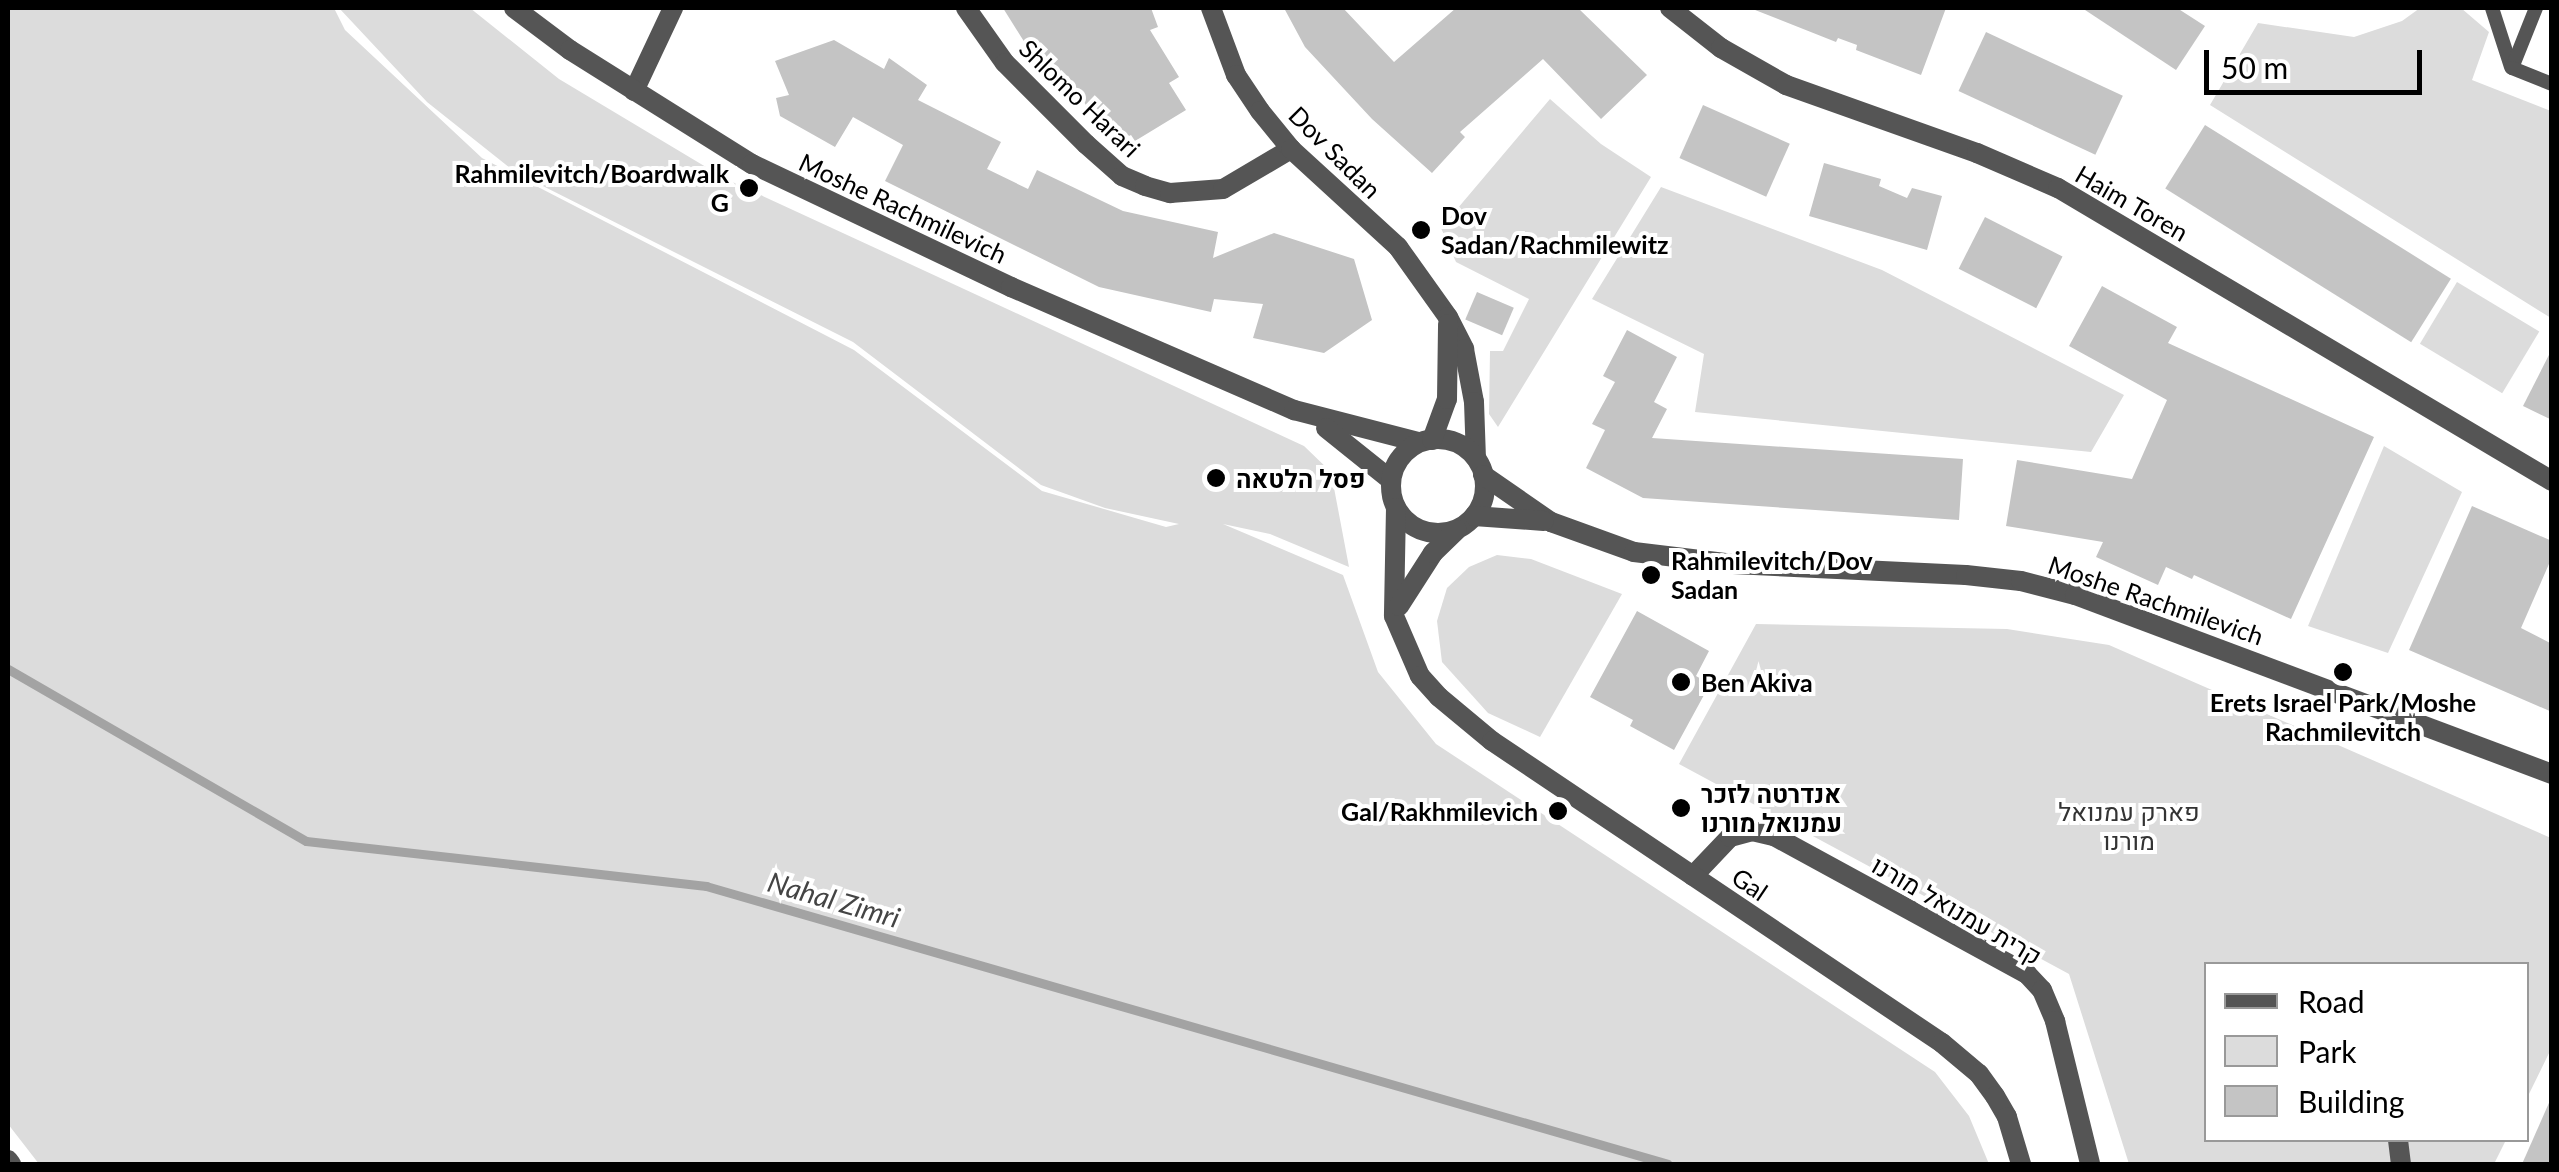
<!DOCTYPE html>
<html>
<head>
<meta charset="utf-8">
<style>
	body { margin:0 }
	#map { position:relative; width:2559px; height:1172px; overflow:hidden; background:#fff; font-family:Lato,Heebo,sans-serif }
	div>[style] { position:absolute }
	.green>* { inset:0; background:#dcdcdc; transform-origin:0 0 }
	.stream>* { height:9px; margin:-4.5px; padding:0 4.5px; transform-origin:4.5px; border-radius:4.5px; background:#a3a3a3 }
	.building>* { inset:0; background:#c4c4c4; transform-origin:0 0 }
	.service>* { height:14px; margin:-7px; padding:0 7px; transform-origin:7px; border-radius:7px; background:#555 }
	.minor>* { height:20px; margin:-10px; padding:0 10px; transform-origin:10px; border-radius:10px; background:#555 }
	.tertiary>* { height:20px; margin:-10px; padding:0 10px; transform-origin:10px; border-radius:10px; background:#555 }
	.tertiary>.ring { margin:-10px; padding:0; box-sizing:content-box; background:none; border:20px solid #555; border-radius:50% }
	.dots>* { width:28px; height:28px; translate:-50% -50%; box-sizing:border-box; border:5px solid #fff; border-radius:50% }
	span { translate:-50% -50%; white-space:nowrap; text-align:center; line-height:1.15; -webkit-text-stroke:8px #fff; paint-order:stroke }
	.street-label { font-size:25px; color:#000 }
	.poi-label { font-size:25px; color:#000; font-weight:700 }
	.right { translate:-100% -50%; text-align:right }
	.left { translate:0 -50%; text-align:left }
	.park-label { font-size:25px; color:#333 }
	.water-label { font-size:28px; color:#444; font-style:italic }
	.frame { position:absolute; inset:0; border:10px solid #000; pointer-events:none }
	.legend { position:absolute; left:2204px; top:962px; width:325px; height:180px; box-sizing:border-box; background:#fff; border:2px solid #999; margin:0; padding:12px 18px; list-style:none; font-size:30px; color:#000 }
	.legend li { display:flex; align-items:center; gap:20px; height:50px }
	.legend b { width:50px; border:2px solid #999 }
	.scale { position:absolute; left:2204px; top:50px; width:218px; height:45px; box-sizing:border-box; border:5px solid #000; border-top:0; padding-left:12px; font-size:30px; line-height:35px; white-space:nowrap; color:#000; -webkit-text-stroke:8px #fff; paint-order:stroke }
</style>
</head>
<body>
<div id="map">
	<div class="green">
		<div style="clip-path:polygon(8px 8px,334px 8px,345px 30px,482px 158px,854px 350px,1042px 491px,1166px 527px,1179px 524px,1105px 508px,1041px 485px,853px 342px,515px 172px,427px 102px,339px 8px,470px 8px,559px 79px,726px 179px,1304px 446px,1331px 472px,1349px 567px,1270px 534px,1223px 524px,1343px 575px,1378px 672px,1436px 744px,1935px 1072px,1969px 1116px,1989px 1164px,39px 1164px,8px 1124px)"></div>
		<div style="clip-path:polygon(2420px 8px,2461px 8px,2489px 32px,2472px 80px,2551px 111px,2551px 318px,2210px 105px,2258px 23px,2354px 37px,2402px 21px)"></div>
		<div style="clip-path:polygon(1550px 99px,1601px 144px,1651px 177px,1498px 427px,1489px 414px,1490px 351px,1503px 351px,1529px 299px,1456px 262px,1441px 228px)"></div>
		<div style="clip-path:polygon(1661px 187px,1882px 270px,2124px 395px,2091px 452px,1695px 412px,1704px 354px,1592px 299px)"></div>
		<div style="left:2457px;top:282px;width:96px;height:72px;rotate:31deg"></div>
		<div style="clip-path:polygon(2384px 446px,2462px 492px,2388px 653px,2308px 626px)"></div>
		<div style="clip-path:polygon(1497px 555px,1531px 559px,1622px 594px,1540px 737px,1488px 713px,1442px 662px,1437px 621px,1447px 588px,1469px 567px)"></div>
		<div style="clip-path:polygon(1756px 624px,2007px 629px,2109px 645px,2551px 838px,2551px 1049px,2527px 1098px,2526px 964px,2206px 964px,2206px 1140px,2506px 1140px,2494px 1164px,2129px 1164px,2069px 974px,1679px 764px)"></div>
	</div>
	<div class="stream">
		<div style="left:8px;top:669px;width:344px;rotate:30deg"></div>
		<div style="left:306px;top:841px;width:403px;rotate:6.4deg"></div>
		<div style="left:706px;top:886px;width:1001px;rotate:16.12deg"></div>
	</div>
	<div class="building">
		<div style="clip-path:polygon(1003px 8px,1151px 8px,1158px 27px,1150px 30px,1179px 77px,1169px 83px,1186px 110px,1135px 141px,1131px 135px,1123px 139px,1111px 121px,1100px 128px,1068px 76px,1052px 86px)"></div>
		<div style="clip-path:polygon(1284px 8px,1343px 8px,1394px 62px,1456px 8px,1578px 8px,1647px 75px,1601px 119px,1543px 59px,1460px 132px,1465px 137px,1432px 173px,1372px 119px,1305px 47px)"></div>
		<div style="clip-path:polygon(1750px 8px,1946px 8px,1921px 75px,1856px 50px,1857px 45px,1838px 38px,1836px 42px)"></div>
		<div style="clip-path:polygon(2082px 8px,2177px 8px,2205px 26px,2176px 70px)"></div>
		<div style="left:1986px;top:32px;width:151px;height:65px;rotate:25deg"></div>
		<div style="clip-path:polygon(834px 40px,884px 69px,889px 58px,927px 85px,918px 100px,1001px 142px,987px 169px,1028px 189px,1037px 170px,1123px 211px,1218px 232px,1213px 258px,1274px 233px,1354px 259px,1372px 320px,1324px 353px,1253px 338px,1263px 304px,1214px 299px,1211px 312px,1099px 287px,885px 181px,903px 145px,853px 117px,835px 147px,780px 116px,776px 98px,789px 95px,775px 61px)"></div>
		<div style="left:1703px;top:105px;width:95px;height:58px;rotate:24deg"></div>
		<div style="left:2205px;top:125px;width:290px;height:75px;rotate:32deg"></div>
		<div style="clip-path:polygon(1824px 163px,1881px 179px,1879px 186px,1907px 198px,1912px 188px,1942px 196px,1927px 250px,1809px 216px)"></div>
		<div style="left:1985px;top:217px;width:87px;height:58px;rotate:27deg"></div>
		<div style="clip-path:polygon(2102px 286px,2177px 327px,2168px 343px,2374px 437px,2291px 619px,2194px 575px,2192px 579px,2166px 567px,2158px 585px,2096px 557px,2103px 542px,2006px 526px,2017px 460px,2132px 479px,2167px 400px,2069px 346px)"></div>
		<div style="left:1477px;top:292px;width:40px;height:30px;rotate:23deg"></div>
		<div style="clip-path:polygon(1627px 330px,1677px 357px,1654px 402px,1667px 409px,1652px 438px,1963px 459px,1959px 520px,1643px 498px,1586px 468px,1605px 430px,1592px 424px,1615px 382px,1603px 376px)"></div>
		<div style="clip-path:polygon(2552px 349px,2552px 420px,2523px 406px)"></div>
		<div style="clip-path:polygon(2472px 506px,2552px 541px,2552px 557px,2521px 628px,2552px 644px,2552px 712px,2409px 650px)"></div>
		<div style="clip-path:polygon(1637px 611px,1709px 651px,1696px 676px,1710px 684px,1674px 750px,1630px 726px,1633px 720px,1590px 697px)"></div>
		<div style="clip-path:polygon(2552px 1096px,2552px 1164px,2522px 1164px)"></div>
	</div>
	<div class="service">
		<div style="left:2492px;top:8px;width:62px;rotate:72.1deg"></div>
		<div style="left:2512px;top:68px;width:65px;rotate:-68.2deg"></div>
		<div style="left:2512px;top:68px;width:43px;rotate:21.8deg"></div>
	</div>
	<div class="minor">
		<div style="left:966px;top:8px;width:67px;rotate:54.7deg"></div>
		<div style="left:1005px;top:63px;width:115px;rotate:45deg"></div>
		<div style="left:1086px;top:144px;width:48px;rotate:41.6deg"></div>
		<div style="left:1122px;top:176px;width:25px;rotate:23deg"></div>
		<div style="left:1145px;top:186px;width:26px;rotate:16deg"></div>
		<div style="left:1170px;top:193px;width:53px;rotate:-4.3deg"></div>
		<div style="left:1223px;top:189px;width:79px;rotate:-30.5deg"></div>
		<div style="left:1670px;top:8px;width:65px;rotate:38.1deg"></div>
		<div style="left:1721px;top:48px;width:75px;rotate:29.6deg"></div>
		<div style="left:1786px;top:85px;width:203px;rotate:19.6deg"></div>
		<div style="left:1977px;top:153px;width:88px;rotate:23.4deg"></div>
		<div style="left:2058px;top:188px;width:574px;rotate:30.67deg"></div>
		<div style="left:634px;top:91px;width:92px;rotate:-64.8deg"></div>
		<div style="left:1693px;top:876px;width:54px;rotate:-46.5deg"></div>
		<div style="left:1730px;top:837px;width:23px;rotate:-15deg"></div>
		<div style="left:1752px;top:831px;width:23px;rotate:13deg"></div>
		<div style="left:1774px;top:836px;width:288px;rotate:28.6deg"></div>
		<div style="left:2027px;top:974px;width:22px;rotate:47deg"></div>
		<div style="left:2042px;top:990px;width:34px;rotate:67deg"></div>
		<div style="left:2055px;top:1021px;width:147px;rotate:76.2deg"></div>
		<div style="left:2398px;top:1140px;width:24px;rotate:83deg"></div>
		<div style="left:8px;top:1160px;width:5px;rotate:53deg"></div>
	</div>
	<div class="tertiary">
		<div style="left:514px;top:8px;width:70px;rotate:36.9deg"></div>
		<div style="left:570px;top:50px;width:215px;rotate:32.1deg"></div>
		<div style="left:752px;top:164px;width:287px;rotate:25.4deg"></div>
		<div style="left:1011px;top:287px;width:309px;rotate:23.5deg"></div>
		<div style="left:1294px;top:410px;width:128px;rotate:14.5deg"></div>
		<div style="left:1211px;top:8px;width:72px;rotate:69.5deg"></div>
		<div style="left:1236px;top:75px;width:43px;rotate:56.3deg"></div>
		<div style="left:1260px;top:111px;width:49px;rotate:50.8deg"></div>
		<div style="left:1291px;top:149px;width:145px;rotate:42.5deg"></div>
		<div style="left:1398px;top:247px;width:86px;rotate:54.5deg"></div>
		<div style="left:1448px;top:317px;width:36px;rotate:63deg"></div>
		<div style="left:1464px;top:349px;width:54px;rotate:79.3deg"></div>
		<div style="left:1474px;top:402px;width:56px;rotate:88deg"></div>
		<div style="left:1326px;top:428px;width:83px;rotate:38.7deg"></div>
		<div class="ring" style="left:1391px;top:439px;width:74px;height:74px"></div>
		<div style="left:1432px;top:440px;width:44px;rotate:-69.9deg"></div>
		<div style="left:1447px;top:399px;width:75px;rotate:-89.2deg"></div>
		<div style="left:1483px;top:475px;width:83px;rotate:34.7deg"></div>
		<div style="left:1551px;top:522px;width:88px;rotate:19.9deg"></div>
		<div style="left:1634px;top:552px;width:100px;rotate:6.9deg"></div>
		<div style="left:1733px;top:564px;width:233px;rotate:2.7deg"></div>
		<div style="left:1966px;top:575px;width:55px;rotate:6.2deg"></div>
		<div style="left:2021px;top:581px;width:56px;rotate:14.5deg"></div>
		<div style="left:2075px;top:595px;width:509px;rotate:20.57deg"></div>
		<div style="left:1396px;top:508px;width:108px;rotate:91.1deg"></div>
		<div style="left:1394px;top:616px;width:65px;rotate:66.6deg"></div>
		<div style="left:1420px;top:676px;width:28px;rotate:48deg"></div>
		<div style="left:1439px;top:697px;width:69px;rotate:39.7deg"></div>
		<div style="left:1492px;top:741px;width:542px;rotate:33.87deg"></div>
		<div style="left:1942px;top:1043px;width:48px;rotate:40deg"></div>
		<div style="left:1979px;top:1074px;width:27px;rotate:54deg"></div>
		<div style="left:1995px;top:1096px;width:24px;rotate:60deg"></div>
		<div style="left:2007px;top:1117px;width:49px;rotate:73.4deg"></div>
		<div style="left:1474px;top:516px;width:70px;rotate:4.1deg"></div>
		<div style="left:1399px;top:606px;width:63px;rotate:-57.3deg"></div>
		<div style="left:1433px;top:553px;width:33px;rotate:-44deg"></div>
	</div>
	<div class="dots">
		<div style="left:749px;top:188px;background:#000"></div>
		<div style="left:1421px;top:230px;background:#000"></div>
		<div style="left:1216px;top:478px;background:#000"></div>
		<div style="left:1651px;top:575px;background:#000"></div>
		<div style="left:2343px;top:672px;background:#000"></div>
		<div style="left:1681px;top:682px;background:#000"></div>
		<div style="left:1681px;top:808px;background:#000"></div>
		<div style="left:1558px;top:811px;background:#000"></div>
	</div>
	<div class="street-label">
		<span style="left:1080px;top:98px;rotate:44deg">Shlomo Harari</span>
		<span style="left:1335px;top:152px;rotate:45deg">Dov Sadan</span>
		<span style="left:2132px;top:203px;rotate:30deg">Haim Toren</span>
		<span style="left:903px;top:208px;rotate:25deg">Moshe Rachmilevich</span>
		<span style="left:2156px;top:600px;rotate:19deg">Moshe Rachmilevich</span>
		<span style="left:1750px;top:884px;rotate:34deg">Gal</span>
		<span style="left:1957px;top:910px;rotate:30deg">קרית עמנואל מורנו</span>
	</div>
	<div class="poi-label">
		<span class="right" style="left:729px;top:188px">Rahmilevitch/Boardwalk<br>G</span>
		<span class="left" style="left:1441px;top:230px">Dov<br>Sadan/Rachmilewitz</span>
		<span class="left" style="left:1236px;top:478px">פסל הלטאה</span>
		<span class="left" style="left:1671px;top:575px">Rahmilevitch/Dov<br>Sadan</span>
		<span class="left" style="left:1701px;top:682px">Ben Akiva</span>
		<span style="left:2343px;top:717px">Erets Israel Park/Moshe<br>Rachmilevitch</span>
		<span class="left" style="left:1701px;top:808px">אנדרטה לזכר<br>עמנואל מורנו</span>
		<span class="right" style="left:1538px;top:811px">Gal/Rakhmilevich</span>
	</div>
	<div class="park-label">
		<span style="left:2129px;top:826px">פארק עמנואל<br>מורנו</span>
	</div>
	<div class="water-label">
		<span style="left:834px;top:899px;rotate:16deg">Nahal Zimri</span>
	</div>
	<div class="frame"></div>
	<ul class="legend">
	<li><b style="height:12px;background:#555"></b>Road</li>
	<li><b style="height:28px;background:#dcdcdc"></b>Park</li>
	<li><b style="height:28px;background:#c4c4c4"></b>Building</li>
	</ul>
	<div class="scale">50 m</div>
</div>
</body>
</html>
